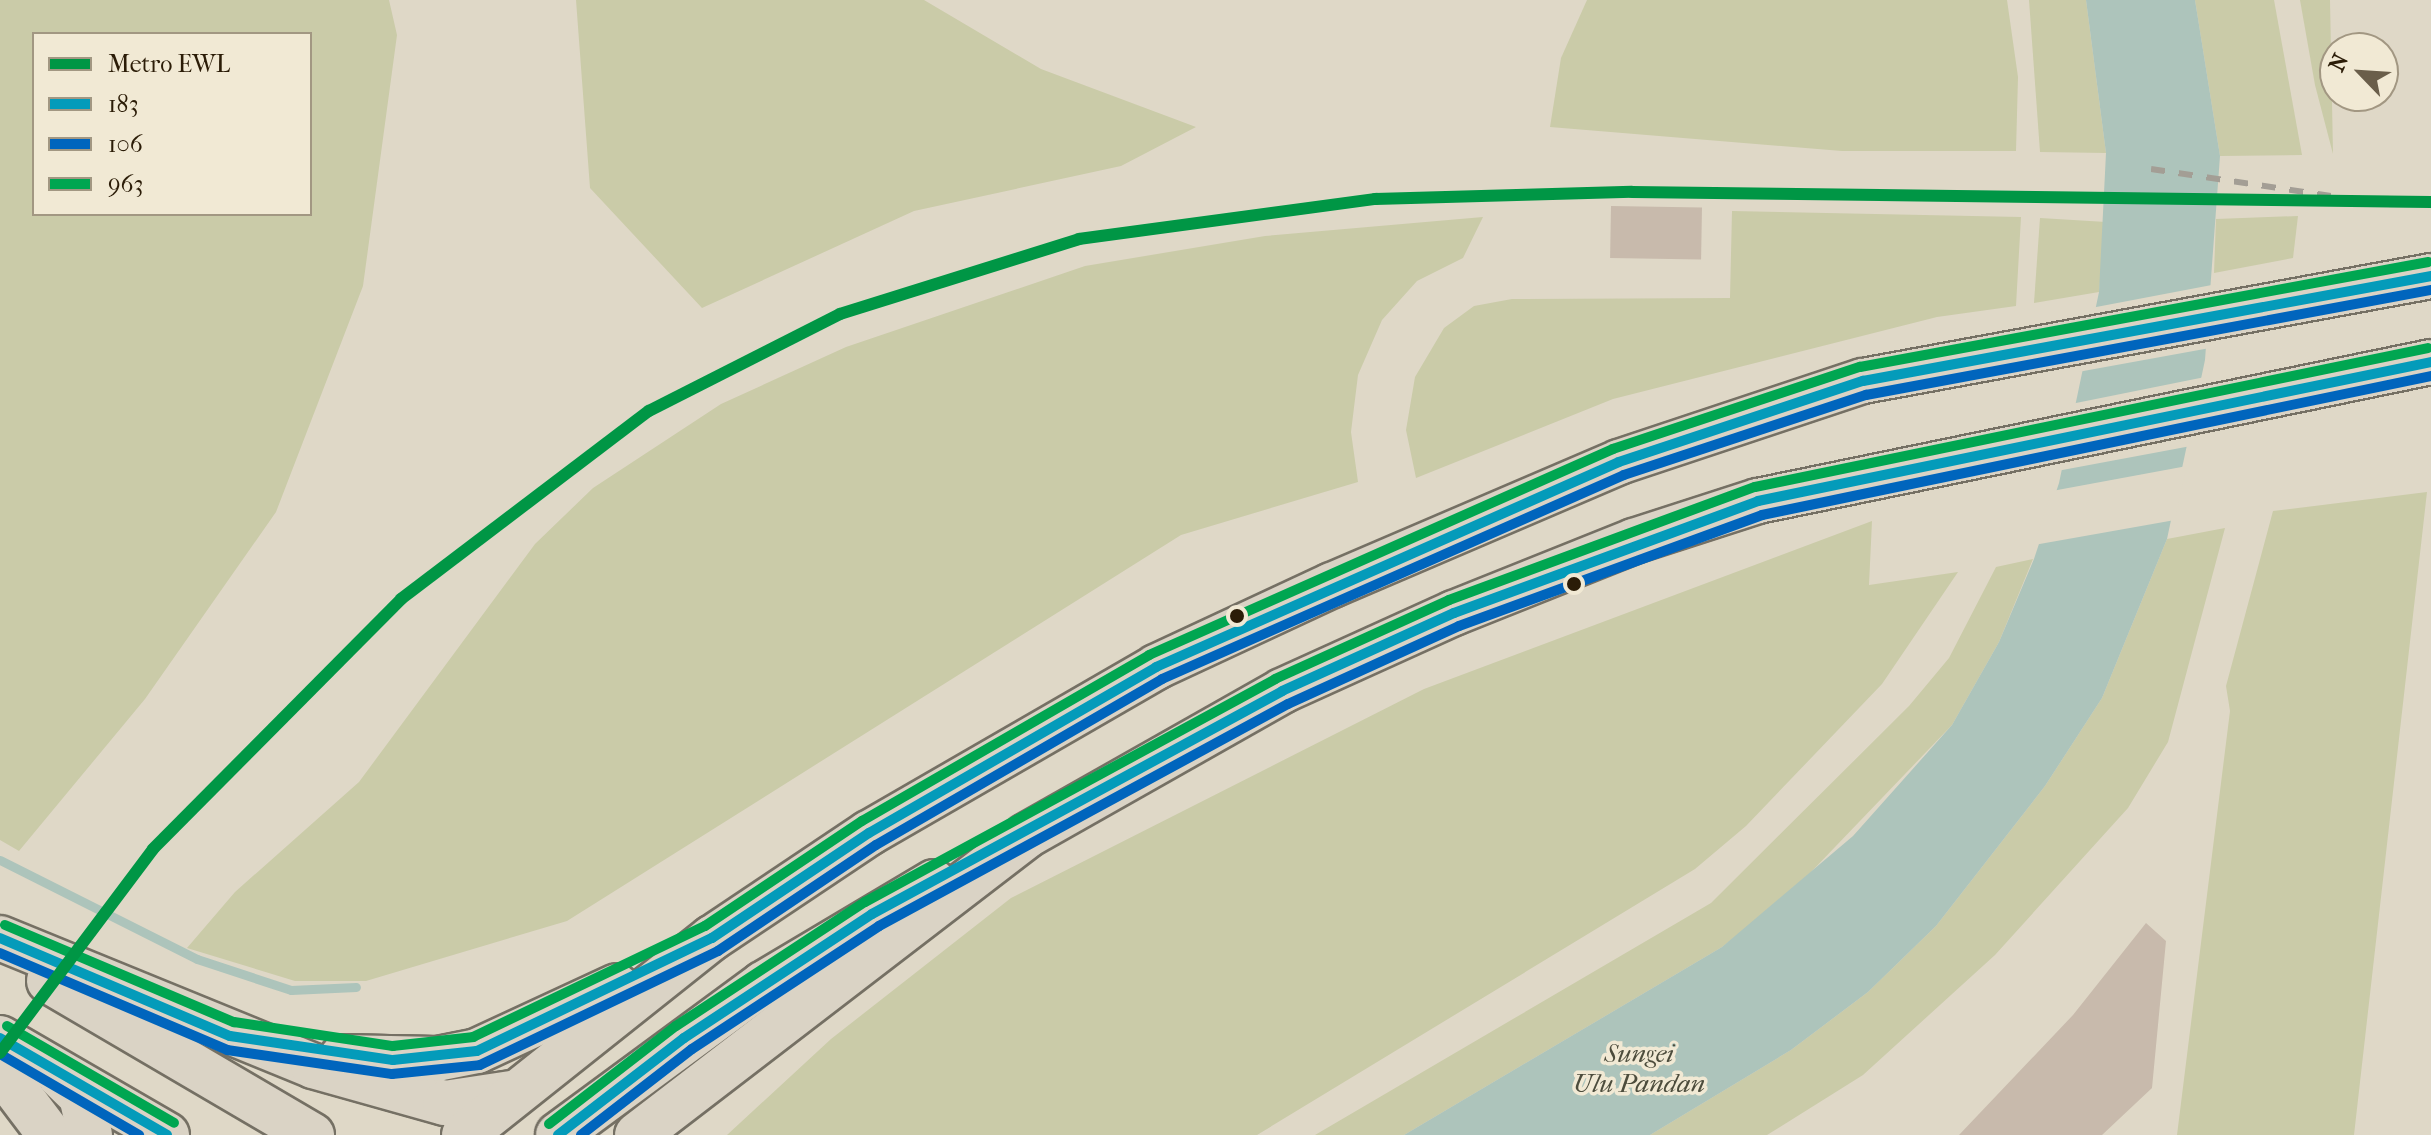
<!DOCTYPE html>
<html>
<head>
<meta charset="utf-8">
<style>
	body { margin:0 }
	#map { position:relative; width:2431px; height:1135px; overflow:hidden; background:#dfd8c7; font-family:"IM FELL French Canon",serif }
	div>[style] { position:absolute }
	.green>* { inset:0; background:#cacba8 }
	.water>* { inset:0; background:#adc4bb }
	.pier>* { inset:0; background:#dfd8c7 }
	.stream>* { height:9px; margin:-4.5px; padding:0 4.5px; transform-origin:4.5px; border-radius:4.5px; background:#adc4bb }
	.building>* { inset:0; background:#c8baac; transform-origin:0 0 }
	.roads { filter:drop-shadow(2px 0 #757064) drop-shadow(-2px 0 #757064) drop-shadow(0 2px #757064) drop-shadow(0 -2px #757064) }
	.major>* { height:44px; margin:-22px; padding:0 22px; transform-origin:22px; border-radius:22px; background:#dad3c5 }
	.rail>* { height:6px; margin-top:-3px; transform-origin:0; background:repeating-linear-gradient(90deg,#a39e95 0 14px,transparent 0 28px) }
	.bus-1>* { height:10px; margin:-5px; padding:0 5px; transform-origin:5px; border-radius:5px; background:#049bba }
	.bus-2>* { height:10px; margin:-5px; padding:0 5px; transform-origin:5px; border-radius:5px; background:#0065bd }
	.bus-3>* { height:10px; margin:-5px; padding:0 5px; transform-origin:5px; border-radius:5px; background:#00a651 }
	.metro-1>* { height:12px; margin:-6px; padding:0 6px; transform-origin:6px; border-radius:6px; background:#009645 }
	.dots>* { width:22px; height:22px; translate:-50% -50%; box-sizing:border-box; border:4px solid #f1e9d4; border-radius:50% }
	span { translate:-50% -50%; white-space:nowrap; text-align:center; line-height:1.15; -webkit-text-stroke:7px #f1e9d4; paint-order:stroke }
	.water-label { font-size:26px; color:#4c4c3c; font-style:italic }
	.legend { position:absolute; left:32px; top:32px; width:280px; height:184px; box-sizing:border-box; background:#f1e9d4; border:2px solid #a29782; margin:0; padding:10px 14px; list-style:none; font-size:24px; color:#2b1c07 }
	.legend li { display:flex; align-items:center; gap:16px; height:40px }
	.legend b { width:40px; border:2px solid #a29782 }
	.north { position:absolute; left:2319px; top:32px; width:80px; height:80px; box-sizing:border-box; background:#f1e9d4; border:2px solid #a29782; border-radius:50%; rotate:295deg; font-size:22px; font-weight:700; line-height:32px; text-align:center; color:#2b1c07 }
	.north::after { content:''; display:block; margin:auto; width:28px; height:36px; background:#6a5e4a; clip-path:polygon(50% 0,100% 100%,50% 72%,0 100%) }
</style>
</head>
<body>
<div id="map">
	<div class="green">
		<div style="clip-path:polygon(evenodd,0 0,389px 0,397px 35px,363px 286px,276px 512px,145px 699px,19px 851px,0 840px,0 0,34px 34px,310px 34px,310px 214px,34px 214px,34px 34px)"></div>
		<div style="clip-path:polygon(576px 0,924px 0,1041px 69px,1196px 127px,1121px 166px,914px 211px,702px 308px,590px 188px)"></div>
		<div style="clip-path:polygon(1587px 0,2007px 0,2018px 77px,2016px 151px,1842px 151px,1550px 127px,1561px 58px)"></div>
		<div style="clip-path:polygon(2029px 0,2086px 0,2106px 153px,2040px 152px)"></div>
		<div style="clip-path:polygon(2195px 0,2274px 0,2302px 155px,2220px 156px)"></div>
		<div style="clip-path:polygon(2300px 0,2330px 0,2333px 154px,2315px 85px)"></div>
		<div style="clip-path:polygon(1732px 211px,2021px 217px,2016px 306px,1937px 317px,1613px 399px,1416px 478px,1406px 430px,1415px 377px,1444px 328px,1474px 306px,1512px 299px,1730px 298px)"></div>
		<div style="clip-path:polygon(2298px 216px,2293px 258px,2214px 273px,2216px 219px)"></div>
		<div style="clip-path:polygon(1483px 217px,1463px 258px,1417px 281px,1382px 320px,1358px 375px,1351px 432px,1358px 482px,1181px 535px,567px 921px,366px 981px,295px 981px,187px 948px,235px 892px,359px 782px,535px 544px,593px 488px,721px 404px,846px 347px,1085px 266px,1265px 236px)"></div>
		<div style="clip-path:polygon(2040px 218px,2106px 222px,2099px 292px,2034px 303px)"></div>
		<div style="clip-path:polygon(2427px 492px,2354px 1135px,2177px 1135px,2230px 711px,2226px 686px,2273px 511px)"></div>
		<div style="clip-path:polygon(1872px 521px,1869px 585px,1958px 572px,1882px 684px,1746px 826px,1695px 869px,1257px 1135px,727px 1135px,831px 1039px,1011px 898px,1424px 689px)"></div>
		<div style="clip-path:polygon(2225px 528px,2168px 742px,2128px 808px,1995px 955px,1863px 1075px,1767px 1135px,1650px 1135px,1791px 1050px,1868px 992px,1936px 926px,2045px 786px,2102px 698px,2167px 539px)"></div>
		<div style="clip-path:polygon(2033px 559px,1999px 642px,1952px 725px,1789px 895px,1722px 947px,1404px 1135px,1315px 1135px,1711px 903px,1909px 706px,1949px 658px,1996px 567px)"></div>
	</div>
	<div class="water">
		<div style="clip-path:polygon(2086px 0,2195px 0,2220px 156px,2205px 360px,2167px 539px,2102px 698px,2045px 786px,1936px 926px,1868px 992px,1791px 1050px,1650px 1135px,1404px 1135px,1722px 947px,1853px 836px,1952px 725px,1999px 642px,2034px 559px,2059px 483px,2099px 292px,2106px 153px)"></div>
	</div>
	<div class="pier">
		<div style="clip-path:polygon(2217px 284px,2210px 348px,2078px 372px,2091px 308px)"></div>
		<div style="clip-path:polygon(2205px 377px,2191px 446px,2057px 471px,2071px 404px)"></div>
		<div style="clip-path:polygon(2187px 466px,2175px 520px,2034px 545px,2052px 491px)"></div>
	</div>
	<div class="stream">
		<div style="left:0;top:860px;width:220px;rotate:26.7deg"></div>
		<div style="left:197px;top:959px;width:99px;rotate:18.3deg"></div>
		<div style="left:291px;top:990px;width:65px;rotate:-2.6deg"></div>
	</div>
	<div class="building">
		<div style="left:1611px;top:206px;width:91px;height:52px;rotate:1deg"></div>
		<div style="clip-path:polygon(2146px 923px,2166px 941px,2152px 1088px,2102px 1135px,1959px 1135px,2073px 1015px)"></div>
	</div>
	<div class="roads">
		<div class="major">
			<div style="left:0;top:938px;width:338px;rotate:22.2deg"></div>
			<div style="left:313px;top:1066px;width:137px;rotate:15.7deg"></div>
			<div style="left:445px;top:1103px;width:67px;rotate:-8.6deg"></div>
			<div style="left:49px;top:981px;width:305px;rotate:30.4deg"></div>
			<div style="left:0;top:1038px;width:193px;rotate:30.1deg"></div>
			<div style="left:342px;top:1057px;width:95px;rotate:1.2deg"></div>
			<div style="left:437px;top:1059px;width:41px;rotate:-11.3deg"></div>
			<div style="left:477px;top:1051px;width:154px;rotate:-24.9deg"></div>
			<div style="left:0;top:1069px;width:83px;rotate:52.9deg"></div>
			<div style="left:60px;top:1076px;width:29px;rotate:44deg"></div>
			<div style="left:81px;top:1096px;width:40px;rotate:77deg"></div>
			<div style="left:464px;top:1135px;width:317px;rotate:-38.5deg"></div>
			<div style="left:712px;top:938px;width:189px;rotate:-33.8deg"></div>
			<div style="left:869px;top:833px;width:332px;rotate:-30deg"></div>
			<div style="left:1156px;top:667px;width:194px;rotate:-25deg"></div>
			<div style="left:1332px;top:585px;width:312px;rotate:-23.2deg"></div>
			<div style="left:1619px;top:462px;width:257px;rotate:-18.4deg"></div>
			<div style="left:1863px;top:381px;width:578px;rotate:-10.47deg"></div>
			<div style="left:558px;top:1135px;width:255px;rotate:-36.4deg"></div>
			<div style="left:763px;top:984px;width:199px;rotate:-30.8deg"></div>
			<div style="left:637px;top:1135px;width:491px;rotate:-37.5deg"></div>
			<div style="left:1026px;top:836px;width:294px;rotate:-29.5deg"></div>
			<div style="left:1282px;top:691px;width:189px;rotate:-24.4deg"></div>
			<div style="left:1454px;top:613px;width:194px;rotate:-21.8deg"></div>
			<div style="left:1634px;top:541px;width:130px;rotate:-17.9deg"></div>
			<div style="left:1758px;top:501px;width:687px;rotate:-11.67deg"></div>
		</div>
	</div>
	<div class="rail">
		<div style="left:2151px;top:169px;width:223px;rotate:8.5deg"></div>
	</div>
	<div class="bus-1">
		<div style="left:0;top:938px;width:250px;rotate:23.1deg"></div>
		<div style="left:230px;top:1036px;width:165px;rotate:8.4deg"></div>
		<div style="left:393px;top:1060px;width:84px;rotate:-6.1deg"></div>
		<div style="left:477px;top:1051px;width:261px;rotate:-25.7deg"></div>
		<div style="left:712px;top:938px;width:189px;rotate:-33.8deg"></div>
		<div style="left:869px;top:833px;width:332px;rotate:-30deg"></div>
		<div style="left:1156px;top:667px;width:506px;rotate:-23.88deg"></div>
		<div style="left:1619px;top:462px;width:257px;rotate:-18.4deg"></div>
		<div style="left:1863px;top:381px;width:578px;rotate:-10.47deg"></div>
		<div style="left:0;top:1038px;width:193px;rotate:30.1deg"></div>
		<div style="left:558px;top:1135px;width:159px;rotate:-37.6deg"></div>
		<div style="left:684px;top:1038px;width:225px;rotate:-33.4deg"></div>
		<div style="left:872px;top:914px;width:467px;rotate:-28.5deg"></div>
		<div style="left:1282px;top:691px;width:189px;rotate:-24.4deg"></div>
		<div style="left:1454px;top:613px;width:324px;rotate:-20.2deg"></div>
		<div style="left:1758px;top:501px;width:687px;rotate:-11.67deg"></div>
	</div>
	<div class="bus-2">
		<div style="left:0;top:953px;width:247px;rotate:23.1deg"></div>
		<div style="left:227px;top:1050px;width:167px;rotate:8.3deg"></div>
		<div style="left:392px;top:1074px;width:88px;rotate:-5.8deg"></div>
		<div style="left:480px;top:1065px;width:264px;rotate:-25.6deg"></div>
		<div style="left:718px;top:951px;width:190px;rotate:-33.9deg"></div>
		<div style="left:876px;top:845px;width:331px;rotate:-30.1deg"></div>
		<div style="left:1162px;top:679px;width:505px;rotate:-23.82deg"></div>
		<div style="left:1624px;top:475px;width:255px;rotate:-18.3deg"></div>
		<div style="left:1866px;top:395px;width:575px;rotate:-10.53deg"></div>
		<div style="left:0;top:1054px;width:161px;rotate:30.2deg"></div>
		<div style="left:581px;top:1135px;width:140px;rotate:-37.8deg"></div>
		<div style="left:692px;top:1049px;width:224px;rotate:-33.3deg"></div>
		<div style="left:879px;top:926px;width:465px;rotate:-28.5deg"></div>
		<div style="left:1288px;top:704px;width:188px;rotate:-24.5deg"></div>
		<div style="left:1459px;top:626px;width:323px;rotate:-20.1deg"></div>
		<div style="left:1762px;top:515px;width:683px;rotate:-11.74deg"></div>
	</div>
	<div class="bus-3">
		<div style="left:5px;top:925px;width:249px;rotate:23deg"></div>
		<div style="left:234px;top:1022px;width:161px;rotate:8.6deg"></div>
		<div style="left:393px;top:1046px;width:81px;rotate:-6.4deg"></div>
		<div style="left:473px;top:1037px;width:257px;rotate:-25.6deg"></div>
		<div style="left:705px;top:926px;width:189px;rotate:-33.8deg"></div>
		<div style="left:862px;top:821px;width:332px;rotate:-30deg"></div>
		<div style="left:1149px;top:655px;width:508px;rotate:-23.94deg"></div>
		<div style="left:1613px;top:449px;width:260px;rotate:-18.4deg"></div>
		<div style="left:1860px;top:367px;width:578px;rotate:-10.47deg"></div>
		<div style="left:7px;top:1026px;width:193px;rotate:30.1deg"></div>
		<div style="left:549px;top:1124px;width:160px;rotate:-37.7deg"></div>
		<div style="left:676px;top:1026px;width:226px;rotate:-33.3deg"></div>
		<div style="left:865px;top:902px;width:467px;rotate:-28.5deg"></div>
		<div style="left:1275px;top:679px;width:191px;rotate:-24.4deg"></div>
		<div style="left:1449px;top:600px;width:326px;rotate:-20.3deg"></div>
		<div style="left:1755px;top:487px;width:687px;rotate:-11.67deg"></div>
	</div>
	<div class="metro-1">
		<div style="left:0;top:1053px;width:255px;rotate:-53.1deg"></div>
		<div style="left:153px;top:849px;width:352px;rotate:-45.2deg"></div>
		<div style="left:401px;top:599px;width:311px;rotate:-37.2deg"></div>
		<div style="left:649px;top:411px;width:214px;rotate:-26.9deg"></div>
		<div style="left:840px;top:314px;width:250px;rotate:-17.4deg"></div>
		<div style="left:1079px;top:239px;width:299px;rotate:-7.7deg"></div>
		<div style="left:1375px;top:199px;width:257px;rotate:-1.6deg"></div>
		<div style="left:1632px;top:192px;width:799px;rotate:0.72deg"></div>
	</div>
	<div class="dots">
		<div style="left:1574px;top:584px;background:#2b1c07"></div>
		<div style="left:1237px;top:616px;background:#2b1c07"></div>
	</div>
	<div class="water-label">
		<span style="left:1639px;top:1069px">Sungei<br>Ulu Pandan</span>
	</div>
	<ul class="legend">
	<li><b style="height:10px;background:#009645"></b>Metro EWL</li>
	<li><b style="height:10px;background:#049bba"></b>183</li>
	<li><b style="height:10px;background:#0065bd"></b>106</li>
	<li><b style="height:10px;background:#00a651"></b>963</li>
	</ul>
	<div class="north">N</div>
</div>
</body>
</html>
